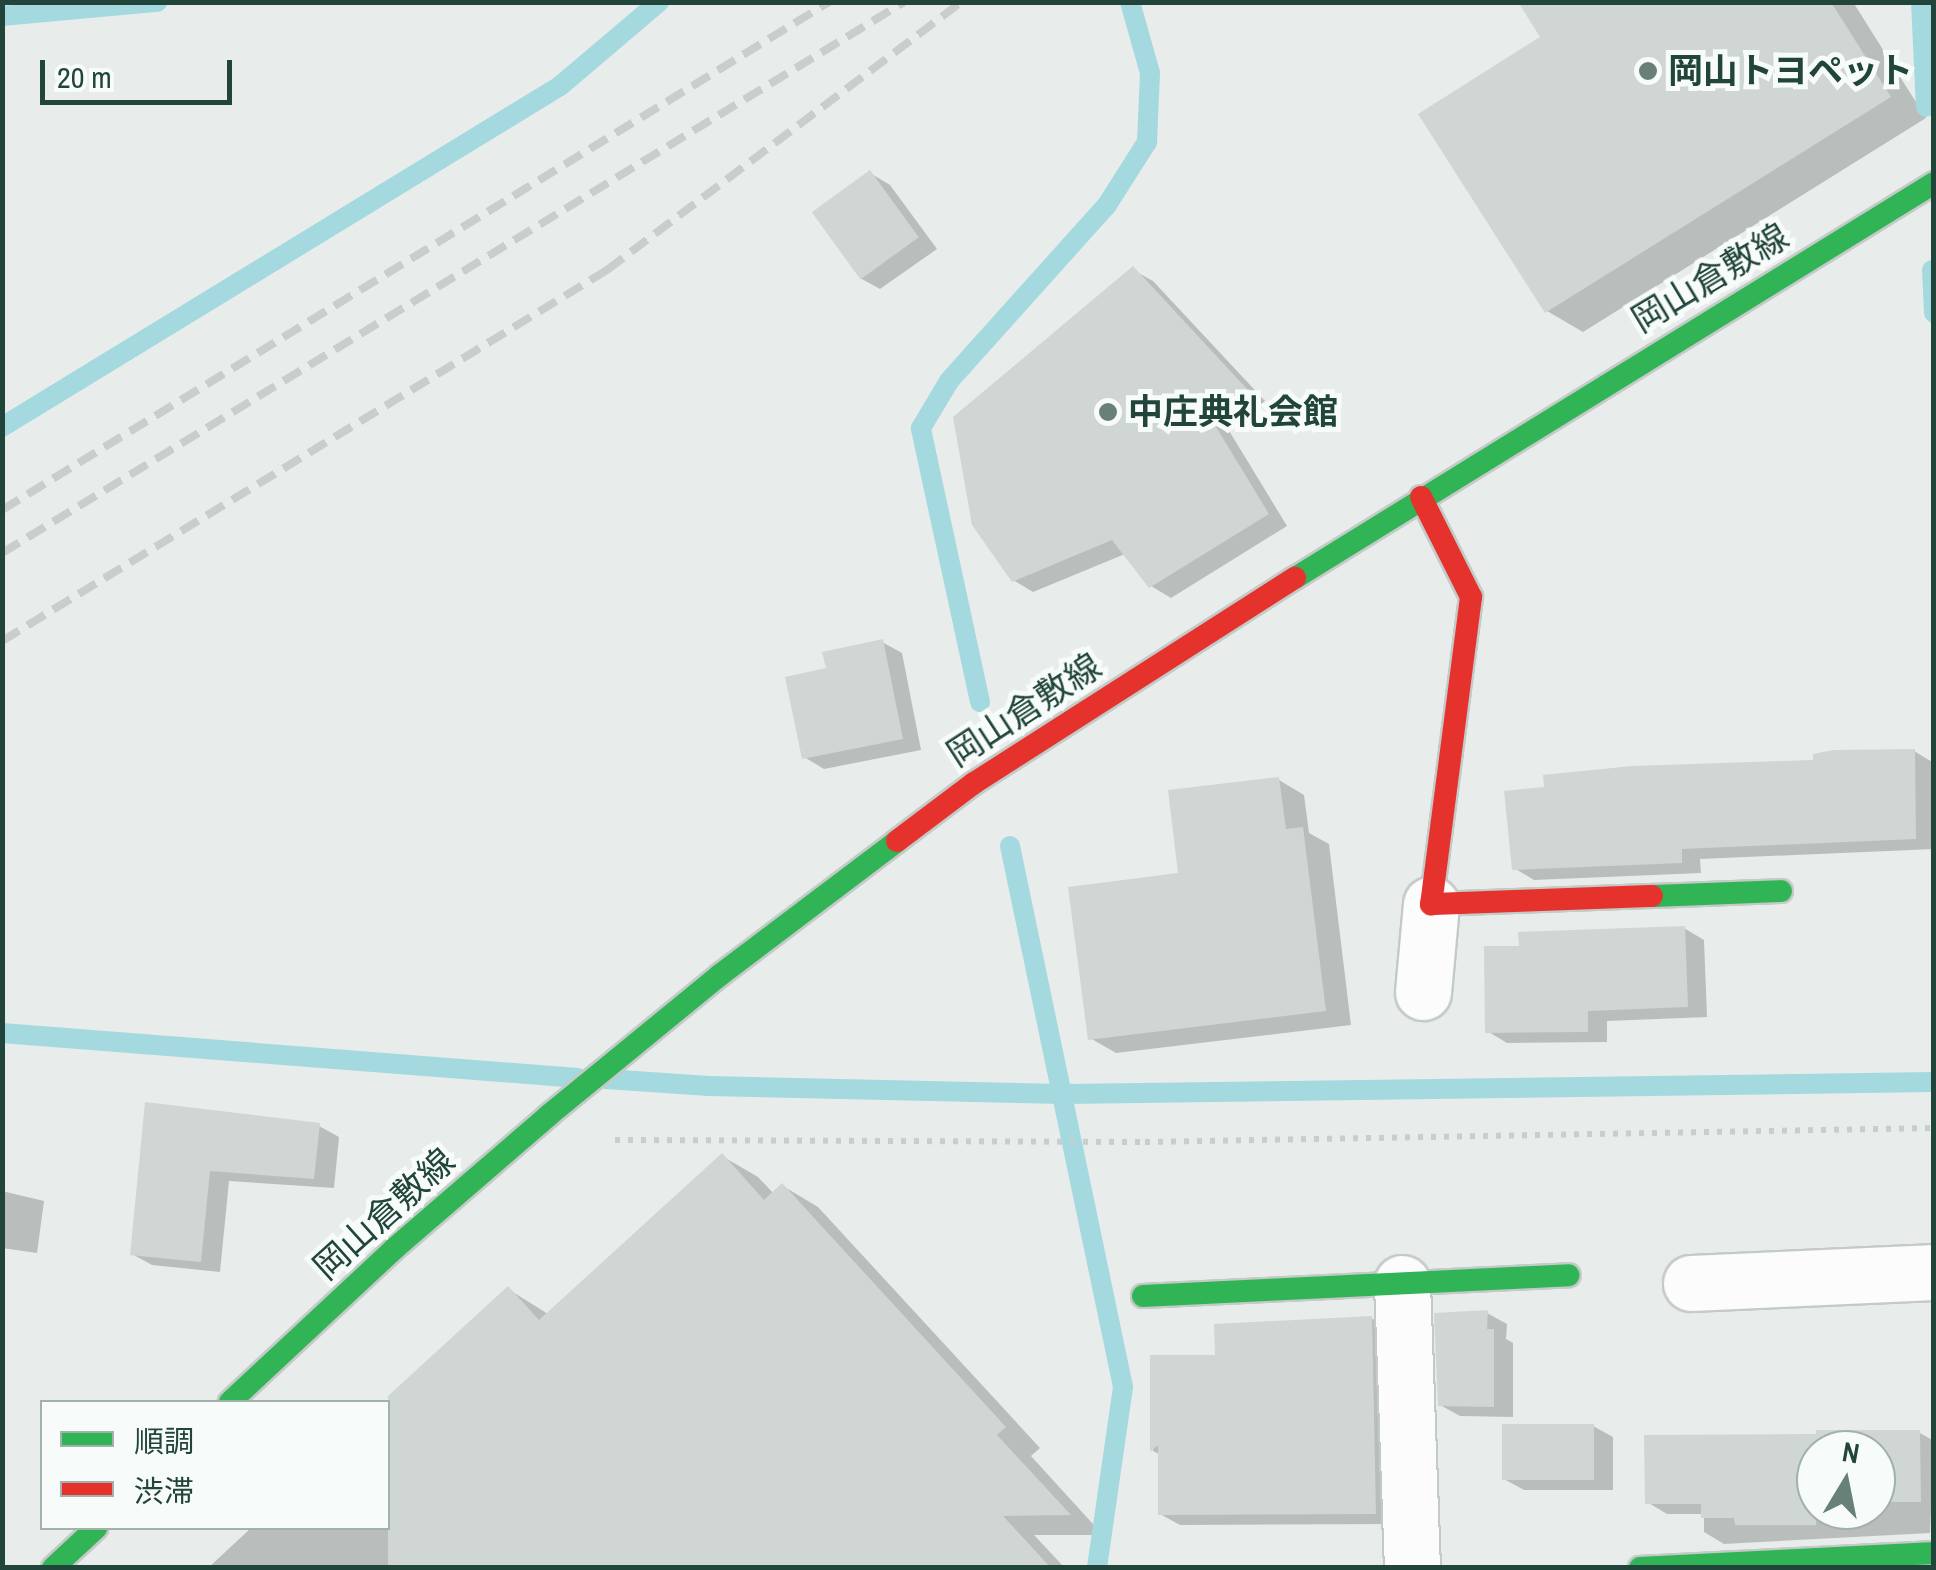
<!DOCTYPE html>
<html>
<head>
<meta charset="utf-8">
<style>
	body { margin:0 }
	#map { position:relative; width:1936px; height:1570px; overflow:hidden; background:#e8edeb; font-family:"Archivo Narrow","Noto Sans JP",sans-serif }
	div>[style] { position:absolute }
	.shadow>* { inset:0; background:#0003 }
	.stream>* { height:20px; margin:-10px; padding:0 10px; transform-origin:10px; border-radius:10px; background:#a4d9df }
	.building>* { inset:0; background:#d0d6d4; transform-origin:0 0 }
	.path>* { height:6px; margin-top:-3px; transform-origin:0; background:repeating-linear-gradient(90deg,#c6cfcd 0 5px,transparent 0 13px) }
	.roads { filter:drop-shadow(2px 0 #c4cac8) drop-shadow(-2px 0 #c4cac8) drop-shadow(0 2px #c4cac8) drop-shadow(0 -2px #c4cac8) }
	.street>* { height:55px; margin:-27.5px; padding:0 27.5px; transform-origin:27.5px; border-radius:27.5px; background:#fcfcfc }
	.fast>* { height:22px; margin:-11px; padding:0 11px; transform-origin:11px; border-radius:11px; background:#30b455 }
	.jam>* { height:22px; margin:-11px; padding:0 11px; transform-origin:11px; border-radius:11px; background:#e5322d }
	.rail>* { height:8px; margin-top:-4px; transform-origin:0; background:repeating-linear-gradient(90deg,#c9cdcc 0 20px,transparent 0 30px) }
	.dots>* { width:28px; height:28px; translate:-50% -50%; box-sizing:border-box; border:5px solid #f7fbf9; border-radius:50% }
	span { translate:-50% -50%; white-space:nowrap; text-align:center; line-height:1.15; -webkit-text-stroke:10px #f7fbf9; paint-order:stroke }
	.poi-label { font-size:35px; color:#21453a; font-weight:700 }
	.left { translate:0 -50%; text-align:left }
	.street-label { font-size:35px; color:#21453a }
	.frame { position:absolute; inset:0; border:5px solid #21453a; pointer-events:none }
	.legend { position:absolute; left:40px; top:1400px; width:350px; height:130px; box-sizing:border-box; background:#f7fbf9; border:2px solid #a1b2ad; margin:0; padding:12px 18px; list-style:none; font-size:30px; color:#21453a }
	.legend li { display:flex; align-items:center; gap:20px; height:50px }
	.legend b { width:50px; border:2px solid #a1b2ad }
	.north { position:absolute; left:1796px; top:1430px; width:100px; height:100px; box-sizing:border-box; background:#f7fbf9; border:2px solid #a1b2ad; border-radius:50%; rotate:10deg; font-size:28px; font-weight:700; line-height:40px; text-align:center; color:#21453a }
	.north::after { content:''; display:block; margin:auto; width:35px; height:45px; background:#678078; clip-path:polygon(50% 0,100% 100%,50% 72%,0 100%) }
	.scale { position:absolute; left:40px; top:60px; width:192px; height:45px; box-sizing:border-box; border:5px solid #21453a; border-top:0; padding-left:12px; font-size:30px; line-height:35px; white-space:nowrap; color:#21453a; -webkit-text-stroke:8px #f7fbf9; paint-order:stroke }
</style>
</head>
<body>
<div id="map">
	<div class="shadow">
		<div style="clip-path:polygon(1521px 2px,1853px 2px,1926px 118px,1583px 332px,1547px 311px,1543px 38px)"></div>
		<div style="clip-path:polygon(870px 173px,890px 185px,937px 249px,880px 289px,860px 278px)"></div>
		<div style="clip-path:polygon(1133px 270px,1153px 281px,1265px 401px,1228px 429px,1287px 526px,1171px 598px,1151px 586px,1125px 554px,1033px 592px,1013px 580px)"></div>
		<div style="clip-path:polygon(882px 642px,902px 653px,921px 750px,824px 769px,804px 757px,829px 670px)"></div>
		<div style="clip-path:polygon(1914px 751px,1934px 763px,1934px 849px,1700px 859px,1701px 873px,1534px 880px,1514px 868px)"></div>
		<div style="clip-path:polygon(1279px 780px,1304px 795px,1309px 833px,1329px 844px,1351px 1025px,1116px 1053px,1090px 1038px,1181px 875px)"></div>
		<div style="clip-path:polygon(1684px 928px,1704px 940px,1707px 1017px,1607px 1021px,1607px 1042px,1507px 1043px,1487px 1031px)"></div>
		<div style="clip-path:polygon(147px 1105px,319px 1126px,339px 1137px,334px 1188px,229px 1181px,220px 1272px,152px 1265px,132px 1254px)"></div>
		<div style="clip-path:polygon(722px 1156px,758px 1177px,774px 1194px,783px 1186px,818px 1207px,1040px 1448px,1031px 1456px,1103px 1535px,1034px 1535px,1065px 1568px,208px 1568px,251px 1528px,388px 1528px,386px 1402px,508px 1289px,548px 1314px)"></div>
		<div style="clip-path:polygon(2px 1191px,44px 1201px,37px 1253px,2px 1248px)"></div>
		<div style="clip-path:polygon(1487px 1313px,1507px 1324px,1506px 1339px,1513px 1343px,1513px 1417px,1460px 1416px,1440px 1405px)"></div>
		<div style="clip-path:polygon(1371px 1318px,1391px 1330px,1395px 1524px,1180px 1525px,1160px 1514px,1161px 1455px,1153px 1451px,1152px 1357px,1217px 1357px)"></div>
		<div style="clip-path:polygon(1593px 1426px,1613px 1437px,1613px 1490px,1524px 1490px,1504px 1479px)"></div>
		<div style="clip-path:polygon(evenodd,1920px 1433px,1934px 1441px,1930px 1533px,1724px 1544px,1704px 1532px,1704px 1514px,1667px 1514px,1647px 1502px,1647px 1437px,1920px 1433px,1816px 1450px,1876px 1450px,1876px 1510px,1816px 1510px,1816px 1450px)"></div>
	</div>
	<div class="stream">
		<div style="left:1921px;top:2px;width:105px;rotate:87.3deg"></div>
		<div style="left:2px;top:16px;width:156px;rotate:-5.2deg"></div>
		<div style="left:1932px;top:270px;width:43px;rotate:87.3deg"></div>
		<div style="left:2px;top:427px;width:654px;rotate:-31.43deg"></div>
		<div style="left:560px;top:86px;width:130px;rotate:-40.3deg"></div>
		<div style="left:980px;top:702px;width:280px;rotate:-102.2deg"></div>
		<div style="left:921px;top:428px;width:55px;rotate:-59.2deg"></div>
		<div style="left:949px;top:381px;width:237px;rotate:-48.1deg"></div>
		<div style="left:1107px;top:205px;width:75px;rotate:-57.6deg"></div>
		<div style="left:1147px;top:142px;width:69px;rotate:-87.5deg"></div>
		<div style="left:1150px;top:73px;width:74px;rotate:-105.7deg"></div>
		<div style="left:1010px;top:846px;width:553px;rotate:78.2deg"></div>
		<div style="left:1123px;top:1387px;width:183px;rotate:98.2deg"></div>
		<div style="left:2px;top:1033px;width:577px;rotate:4.47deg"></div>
		<div style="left:606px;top:1079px;width:103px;rotate:3.9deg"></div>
		<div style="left:709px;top:1086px;width:356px;rotate:1.3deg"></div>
		<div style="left:1065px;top:1094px;width:869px;rotate:-0.79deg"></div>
	</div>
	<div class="building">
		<div style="clip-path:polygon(1518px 2px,1831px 2px,1891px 97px,1545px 313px,1418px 114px,1540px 37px)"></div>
		<div style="left:870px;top:170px;width:83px;height:72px;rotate:54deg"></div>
		<div style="clip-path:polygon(1133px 266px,1247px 389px,1210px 417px,1269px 514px,1149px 588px,1112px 540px,1012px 582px,972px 525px,953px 417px)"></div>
		<div style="clip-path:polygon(883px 639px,903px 739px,802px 759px,785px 677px,826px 668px,822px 652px)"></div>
		<div style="clip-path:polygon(1915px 749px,1916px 839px,1682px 849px,1682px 863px,1512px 870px,1504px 791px,1544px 787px,1543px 775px,1632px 766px,1813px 760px,1813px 754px,1833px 750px)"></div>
		<div style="clip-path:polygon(1279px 777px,1286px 829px,1303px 827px,1326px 1011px,1088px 1040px,1068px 887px,1178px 873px,1168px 790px)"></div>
		<div style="clip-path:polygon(1685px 926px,1688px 1007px,1588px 1011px,1588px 1032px,1485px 1033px,1484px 946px,1519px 946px,1518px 932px)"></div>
		<div style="clip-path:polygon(145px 1102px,320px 1123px,314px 1179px,210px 1171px,201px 1262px,130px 1255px)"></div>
		<div style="clip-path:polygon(722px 1153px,764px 1200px,782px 1183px,1006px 1427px,997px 1435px,1071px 1515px,1003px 1516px,1051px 1568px,388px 1568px,388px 1396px,508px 1286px,539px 1320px)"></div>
		<div style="clip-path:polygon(1488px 1310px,1487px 1329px,1494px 1329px,1494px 1407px,1438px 1406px,1434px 1313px)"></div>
		<div style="clip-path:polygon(1372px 1316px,1376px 1514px,1158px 1515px,1158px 1445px,1150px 1452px,1150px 1355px,1215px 1355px,1214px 1324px)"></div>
		<div style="left:1502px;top:1424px;width:92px;height:56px"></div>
		<div style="clip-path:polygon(1816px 1430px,1920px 1430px,1921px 1502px,1876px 1502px,1876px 1450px,1816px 1450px,1816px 1525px,1735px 1525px,1734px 1518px,1701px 1518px,1701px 1504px,1645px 1504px,1644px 1435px,1816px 1434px)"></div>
	</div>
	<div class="path">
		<div style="left:615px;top:1140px;width:530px;rotate:0.22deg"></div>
		<div style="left:1145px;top:1142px;width:789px;rotate:-1.02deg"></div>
	</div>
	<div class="roads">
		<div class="street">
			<div style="left:1423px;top:992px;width:88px;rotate:-84.8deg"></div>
			<div style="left:1402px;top:1283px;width:285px;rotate:88deg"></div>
			<div style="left:1691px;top:1283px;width:243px;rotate:-2.6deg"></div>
		</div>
		<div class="fast">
			<div style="left:1295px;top:578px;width:751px;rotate:-31.72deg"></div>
			<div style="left:1652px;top:896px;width:129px;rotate:-2.2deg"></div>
			<div style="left:1143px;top:1296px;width:426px;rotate:-2.8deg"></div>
			<div style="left:230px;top:1402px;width:224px;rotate:-43deg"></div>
			<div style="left:394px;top:1249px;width:205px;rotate:-40.8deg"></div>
			<div style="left:549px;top:1115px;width:221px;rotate:-39.3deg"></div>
			<div style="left:720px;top:975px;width:222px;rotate:-37.1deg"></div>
			<div style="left:53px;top:1568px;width:59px;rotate:-42.9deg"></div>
			<div style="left:1640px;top:1568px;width:294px;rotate:-2.9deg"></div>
		</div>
		<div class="jam">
			<div style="left:1421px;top:497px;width:112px;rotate:63.4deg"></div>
			<div style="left:1471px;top:597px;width:310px;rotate:97.4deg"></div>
			<div style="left:1431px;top:904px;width:221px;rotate:-2.1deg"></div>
			<div style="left:897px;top:841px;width:96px;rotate:-37deg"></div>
			<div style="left:974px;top:783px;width:381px;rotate:-32.6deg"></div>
		</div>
	</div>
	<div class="rail">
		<div style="left:2px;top:510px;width:971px;rotate:-31.56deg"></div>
		<div style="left:2px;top:553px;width:1057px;rotate:-31.42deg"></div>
		<div style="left:2px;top:641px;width:710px;rotate:-31.52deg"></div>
		<div style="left:607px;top:270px;width:444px;rotate:-37.1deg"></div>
	</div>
	<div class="dots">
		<div style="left:1648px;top:71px;background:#678078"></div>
		<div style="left:1108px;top:412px;background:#678078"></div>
	</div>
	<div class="poi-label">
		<span class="left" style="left:1668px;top:71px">岡山トヨペット</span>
		<span class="left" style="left:1128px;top:412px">中庄典礼会館</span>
	</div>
	<div class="street-label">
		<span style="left:1710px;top:278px;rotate:-31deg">岡山倉敷線</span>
		<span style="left:1024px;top:710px;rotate:-33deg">岡山倉敷線</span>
		<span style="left:384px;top:1214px;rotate:-42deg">岡山倉敷線</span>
	</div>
	<div class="frame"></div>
	<ul class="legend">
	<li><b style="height:12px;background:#30b455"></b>順調</li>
	<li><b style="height:12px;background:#e5322d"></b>渋滞</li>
	</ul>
	<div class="north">N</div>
	<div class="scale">20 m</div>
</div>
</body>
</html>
